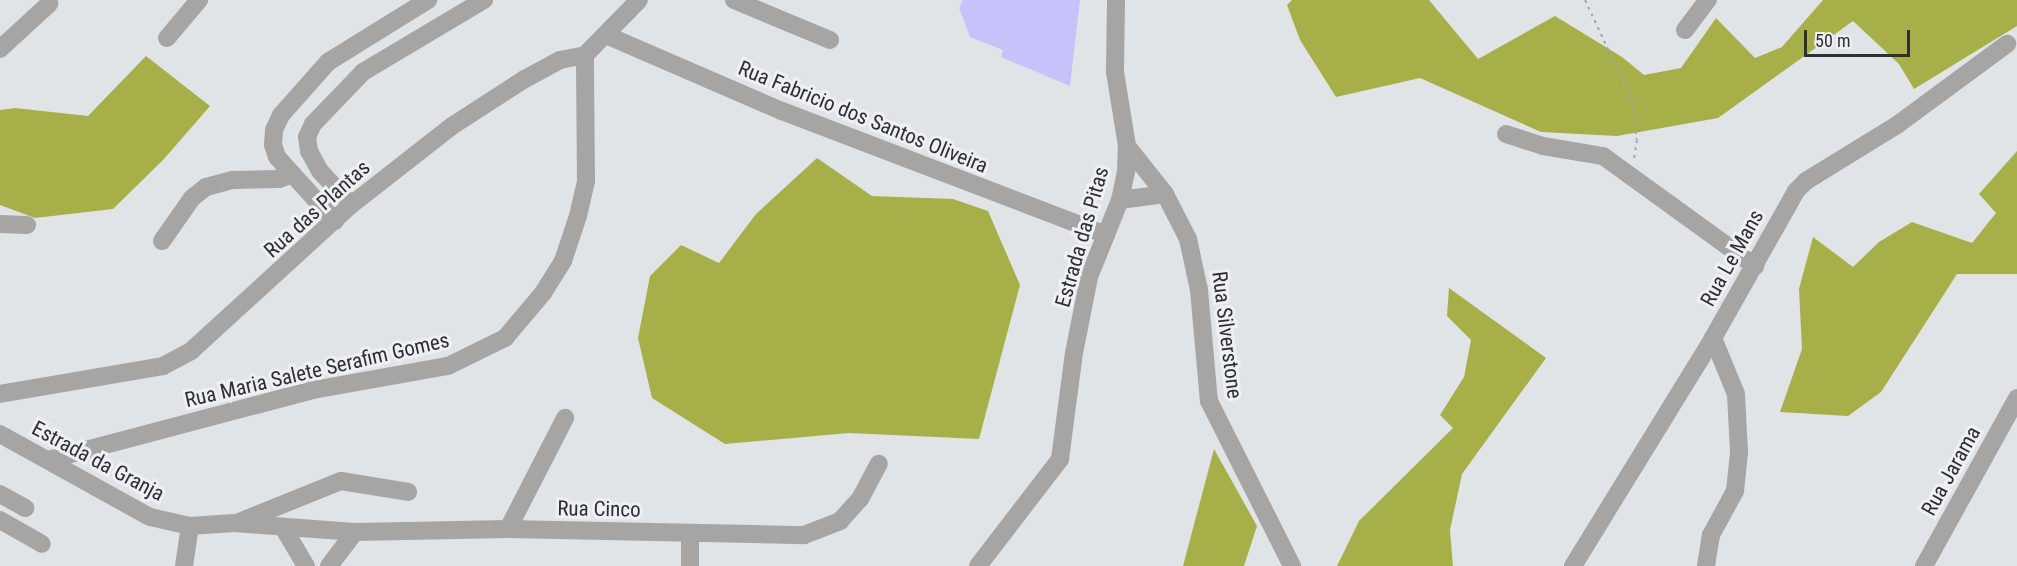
<!DOCTYPE html>
<html>
<head>
<meta charset="utf-8">
<style>
	body { margin:0 }
	#map { position:relative; width:2017px; height:566px; overflow:hidden; background:#e1e4e7; font-family:"Roboto Condensed",sans-serif }
	div>[style] { position:absolute }
	.forest>* { inset:0; background:#a7b048 }
	.building>* { inset:0; background:#c6c3fb }
	.path>* { height:2px; margin-top:-1px; transform-origin:0; background:repeating-linear-gradient(90deg,#a3a5a8 0 3px,transparent 0 7.5px) }
	.minor>* { height:18px; margin:-9px; padding:0 9px; transform-origin:9px; border-radius:9px; background:#a6a5a4 }
	span { translate:-50% -50%; white-space:nowrap; text-align:center; line-height:1.15; -webkit-text-stroke:6px #eef1f4; paint-order:stroke }
	.street-label { font-size:21px; color:#2e2f30 }
	.scale { position:absolute; left:1804px; top:30px; width:106px; height:27px; box-sizing:border-box; border:3px solid #2e2f30; border-top:0; padding-left:8px; font-size:18px; line-height:21px; white-space:nowrap; color:#2e2f30; -webkit-text-stroke:4px #eef1f4; paint-order:stroke }
</style>
</head>
<body>
<div id="map">
	<div class="forest">
		<div style="clip-path:polygon(1292px 0,1429px 0,1478px 59px,1555px 16px,1622px 57px,1644px 75px,1681px 68px,1716px 18px,1755px 58px,1782px 47px,1823px 0,2017px 0,2017px 26px,1914px 89px,1899px 64px,1853px 21px,1718px 118px,1617px 136px,1541px 132px,1420px 78px,1336px 97px,1300px 40px,1287px 5px)"></div>
		<div style="clip-path:polygon(146px 56px,210px 106px,164px 159px,113px 209px,35px 218px,0 205px,0 110px,15px 108px,88px 116px)"></div>
		<div style="clip-path:polygon(2017px 151px,2017px 274px,1957px 274px,1881px 392px,1848px 416px,1780px 412px,1802px 349px,1799px 289px,1813px 237px,1853px 267px,1879px 242px,1912px 222px,1972px 243px,1996px 213px,1979px 194px)"></div>
		<div style="clip-path:polygon(817px 158px,872px 196px,953px 199px,988px 211px,1020px 285px,979px 439px,849px 433px,725px 444px,652px 398px,638px 338px,650px 276px,681px 245px,719px 263px,756px 214px)"></div>
		<div style="clip-path:polygon(1449px 288px,1546px 358px,1462px 474px,1450px 530px,1453px 566px,1337px 566px,1359px 521px,1453px 428px,1440px 415px,1464px 377px,1471px 340px,1447px 316px)"></div>
		<div style="clip-path:polygon(1214px 449px,1257px 526px,1244px 566px,1183px 566px)"></div>
	</div>
	<div class="building">
		<div style="clip-path:polygon(963px 0,1080px 0,1070px 86px,1001px 57px,1003px 50px,970px 37px,959px 8px)"></div>
	</div>
	<div class="path">
		<div style="left:1585px;top:0;width:111px;rotate:65deg"></div>
		<div style="left:1632px;top:101px;width:39px;rotate:83deg"></div>
		<div style="left:1637px;top:140px;width:20px;rotate:99deg"></div>
	</div>
	<div class="minor">
		<div style="left:734px;top:0;width:104px;rotate:22.6deg"></div>
		<div style="left:1685px;top:30px;width:38px;rotate:-53deg"></div>
		<div style="left:606px;top:35px;width:192px;rotate:23.4deg"></div>
		<div style="left:782px;top:111px;width:347px;rotate:20.9deg"></div>
		<div style="left:167px;top:38px;width:50px;rotate:-49.9deg"></div>
		<div style="left:0;top:49px;width:67px;rotate:-42.6deg"></div>
		<div style="left:1506px;top:134px;width:39px;rotate:18deg"></div>
		<div style="left:1543px;top:146px;width:61px;rotate:9.5deg"></div>
		<div style="left:1603px;top:156px;width:188px;rotate:35.9deg"></div>
		<div style="left:1127px;top:146px;width:61px;rotate:51.6deg"></div>
		<div style="left:1165px;top:194px;width:51px;rotate:62.9deg"></div>
		<div style="left:1188px;top:239px;width:52px;rotate:77.8deg"></div>
		<div style="left:1199px;top:290px;width:111px;rotate:84.9deg"></div>
		<div style="left:1209px;top:401px;width:185px;rotate:63.3deg"></div>
		<div style="left:1120px;top:200px;width:45px;rotate:-7.6deg"></div>
		<div style="left:351px;top:205px;width:46px;rotate:-132.4deg"></div>
		<div style="left:320px;top:171px;width:23px;rotate:-119deg"></div>
		<div style="left:309px;top:151px;width:14px;rotate:-98deg"></div>
		<div style="left:307px;top:137px;width:14px;rotate:-65deg"></div>
		<div style="left:313px;top:124px;width:72px;rotate:-46.1deg"></div>
		<div style="left:363px;top:72px;width:141px;rotate:-30.8deg"></div>
		<div style="left:335px;top:221px;width:86px;rotate:-132.2deg"></div>
		<div style="left:277px;top:157px;width:13px;rotate:-108deg"></div>
		<div style="left:273px;top:145px;width:15px;rotate:-86deg"></div>
		<div style="left:274px;top:130px;width:17px;rotate:-65deg"></div>
		<div style="left:281px;top:115px;width:71px;rotate:-48.4deg"></div>
		<div style="left:328px;top:62px;width:118px;rotate:-31.8deg"></div>
		<div style="left:0;top:224px;width:27px;rotate:2deg"></div>
		<div style="left:162px;top:241px;width:52px;rotate:-55.1deg"></div>
		<div style="left:192px;top:198px;width:18px;rotate:-38deg"></div>
		<div style="left:206px;top:187px;width:28px;rotate:-15deg"></div>
		<div style="left:233px;top:180px;width:46px;rotate:-1.2deg"></div>
		<div style="left:279px;top:179px;width:14px;rotate:-21deg"></div>
		<div style="left:0;top:394px;width:165px;rotate:-9.7deg"></div>
		<div style="left:163px;top:366px;width:32px;rotate:-28deg"></div>
		<div style="left:191px;top:351px;width:217px;rotate:-42.4deg"></div>
		<div style="left:351px;top:205px;width:128px;rotate:-38deg"></div>
		<div style="left:452px;top:126px;width:85px;rotate:-32.9deg"></div>
		<div style="left:523px;top:80px;width:42px;rotate:-28.4deg"></div>
		<div style="left:560px;top:60px;width:25px;rotate:-11deg"></div>
		<div style="left:585px;top:55px;width:77px;rotate:-45.5deg"></div>
		<div style="left:0;top:434px;width:171px;rotate:29deg"></div>
		<div style="left:150px;top:517px;width:41px;rotate:12.7deg"></div>
		<div style="left:190px;top:526px;width:44px;rotate:-3.9deg"></div>
		<div style="left:234px;top:523px;width:121px;rotate:4.3deg"></div>
		<div style="left:355px;top:532px;width:153px;rotate:-1.1deg"></div>
		<div style="left:508px;top:529px;width:296px;rotate:1.2deg"></div>
		<div style="left:804px;top:535px;width:39px;rotate:-21deg"></div>
		<div style="left:840px;top:521px;width:30px;rotate:-48deg"></div>
		<div style="left:860px;top:499px;width:40px;rotate:-62deg"></div>
		<div style="left:48px;top:460px;width:274px;rotate:-14.8deg"></div>
		<div style="left:313px;top:390px;width:137px;rotate:-10.1deg"></div>
		<div style="left:448px;top:366px;width:64px;rotate:-26.2deg"></div>
		<div style="left:505px;top:338px;width:59px;rotate:-49.8deg"></div>
		<div style="left:543px;top:293px;width:38px;rotate:-58deg"></div>
		<div style="left:563px;top:261px;width:47px;rotate:-71.6deg"></div>
		<div style="left:578px;top:216px;width:36px;rotate:-77deg"></div>
		<div style="left:586px;top:181px;width:126px;rotate:-90.5deg"></div>
		<div style="left:0;top:494px;width:29px;rotate:29deg"></div>
		<div style="left:0;top:520px;width:48px;rotate:29.7deg"></div>
		<div style="left:239px;top:522px;width:110px;rotate:-21.9deg"></div>
		<div style="left:341px;top:481px;width:68px;rotate:9.3deg"></div>
		<div style="left:284px;top:529px;width:43px;rotate:59.3deg"></div>
		<div style="left:508px;top:529px;width:125px;rotate:-62.8deg"></div>
		<div style="left:690px;top:533px;width:33px;rotate:90deg"></div>
		<div style="left:184px;top:566px;width:40px;rotate:-81.5deg"></div>
		<div style="left:329px;top:566px;width:43px;rotate:-52.6deg"></div>
		<div style="left:978px;top:566px;width:135px;rotate:-52.5deg"></div>
		<div style="left:1060px;top:459px;width:107px;rotate:-82.5deg"></div>
		<div style="left:1074px;top:353px;width:77px;rotate:-78.8deg"></div>
		<div style="left:1089px;top:277px;width:83px;rotate:-68.1deg"></div>
		<div style="left:1120px;top:200px;width:30px;rotate:-78deg"></div>
		<div style="left:1126px;top:171px;width:25px;rotate:-88deg"></div>
		<div style="left:1127px;top:146px;width:75px;rotate:-99.2deg"></div>
		<div style="left:1115px;top:72px;width:72px;rotate:-89.2deg"></div>
		<div style="left:1573px;top:566px;width:268px;rotate:-58.4deg"></div>
		<div style="left:1713px;top:338px;width:169px;rotate:-60.5deg"></div>
		<div style="left:1796px;top:191px;width:14px;rotate:-45deg"></div>
		<div style="left:1806px;top:181px;width:107px;rotate:-31.6deg"></div>
		<div style="left:1897px;top:125px;width:137px;rotate:-36.4deg"></div>
		<div style="left:1706px;top:566px;width:31px;rotate:-81deg"></div>
		<div style="left:1711px;top:535px;width:50px;rotate:-61.4deg"></div>
		<div style="left:1735px;top:491px;width:39px;rotate:-84deg"></div>
		<div style="left:1739px;top:452px;width:58px;rotate:-93deg"></div>
		<div style="left:1736px;top:394px;width:61px;rotate:-112.3deg"></div>
		<div style="left:1924px;top:566px;width:192px;rotate:-61deg"></div>
	</div>
	<div class="street-label">
		<span style="left:863px;top:117px;rotate:22deg">Rua Fabricio dos Santos Oliveira</span>
		<span style="left:317px;top:209px;rotate:-42deg">Rua das Plantas</span>
		<span style="left:1082px;top:237px;rotate:-74deg">Estrada das Pitas</span>
		<span style="left:1732px;top:258px;rotate:-61deg">Rua Le Mans</span>
		<span style="left:1227px;top:335px;rotate:83deg">Rua Silverstone</span>
		<span style="left:317px;top:370px;rotate:-13deg">Rua Maria Salete Serafim Gomes</span>
		<span style="left:98px;top:461px;rotate:28deg">Estrada da Granja</span>
		<span style="left:1951px;top:471px;rotate:-61deg">Rua Jarama</span>
		<span style="left:599px;top:509px;rotate:1deg">Rua Cinco</span>
	</div>
	<div class="scale">50 m</div>
</div>
</body>
</html>
